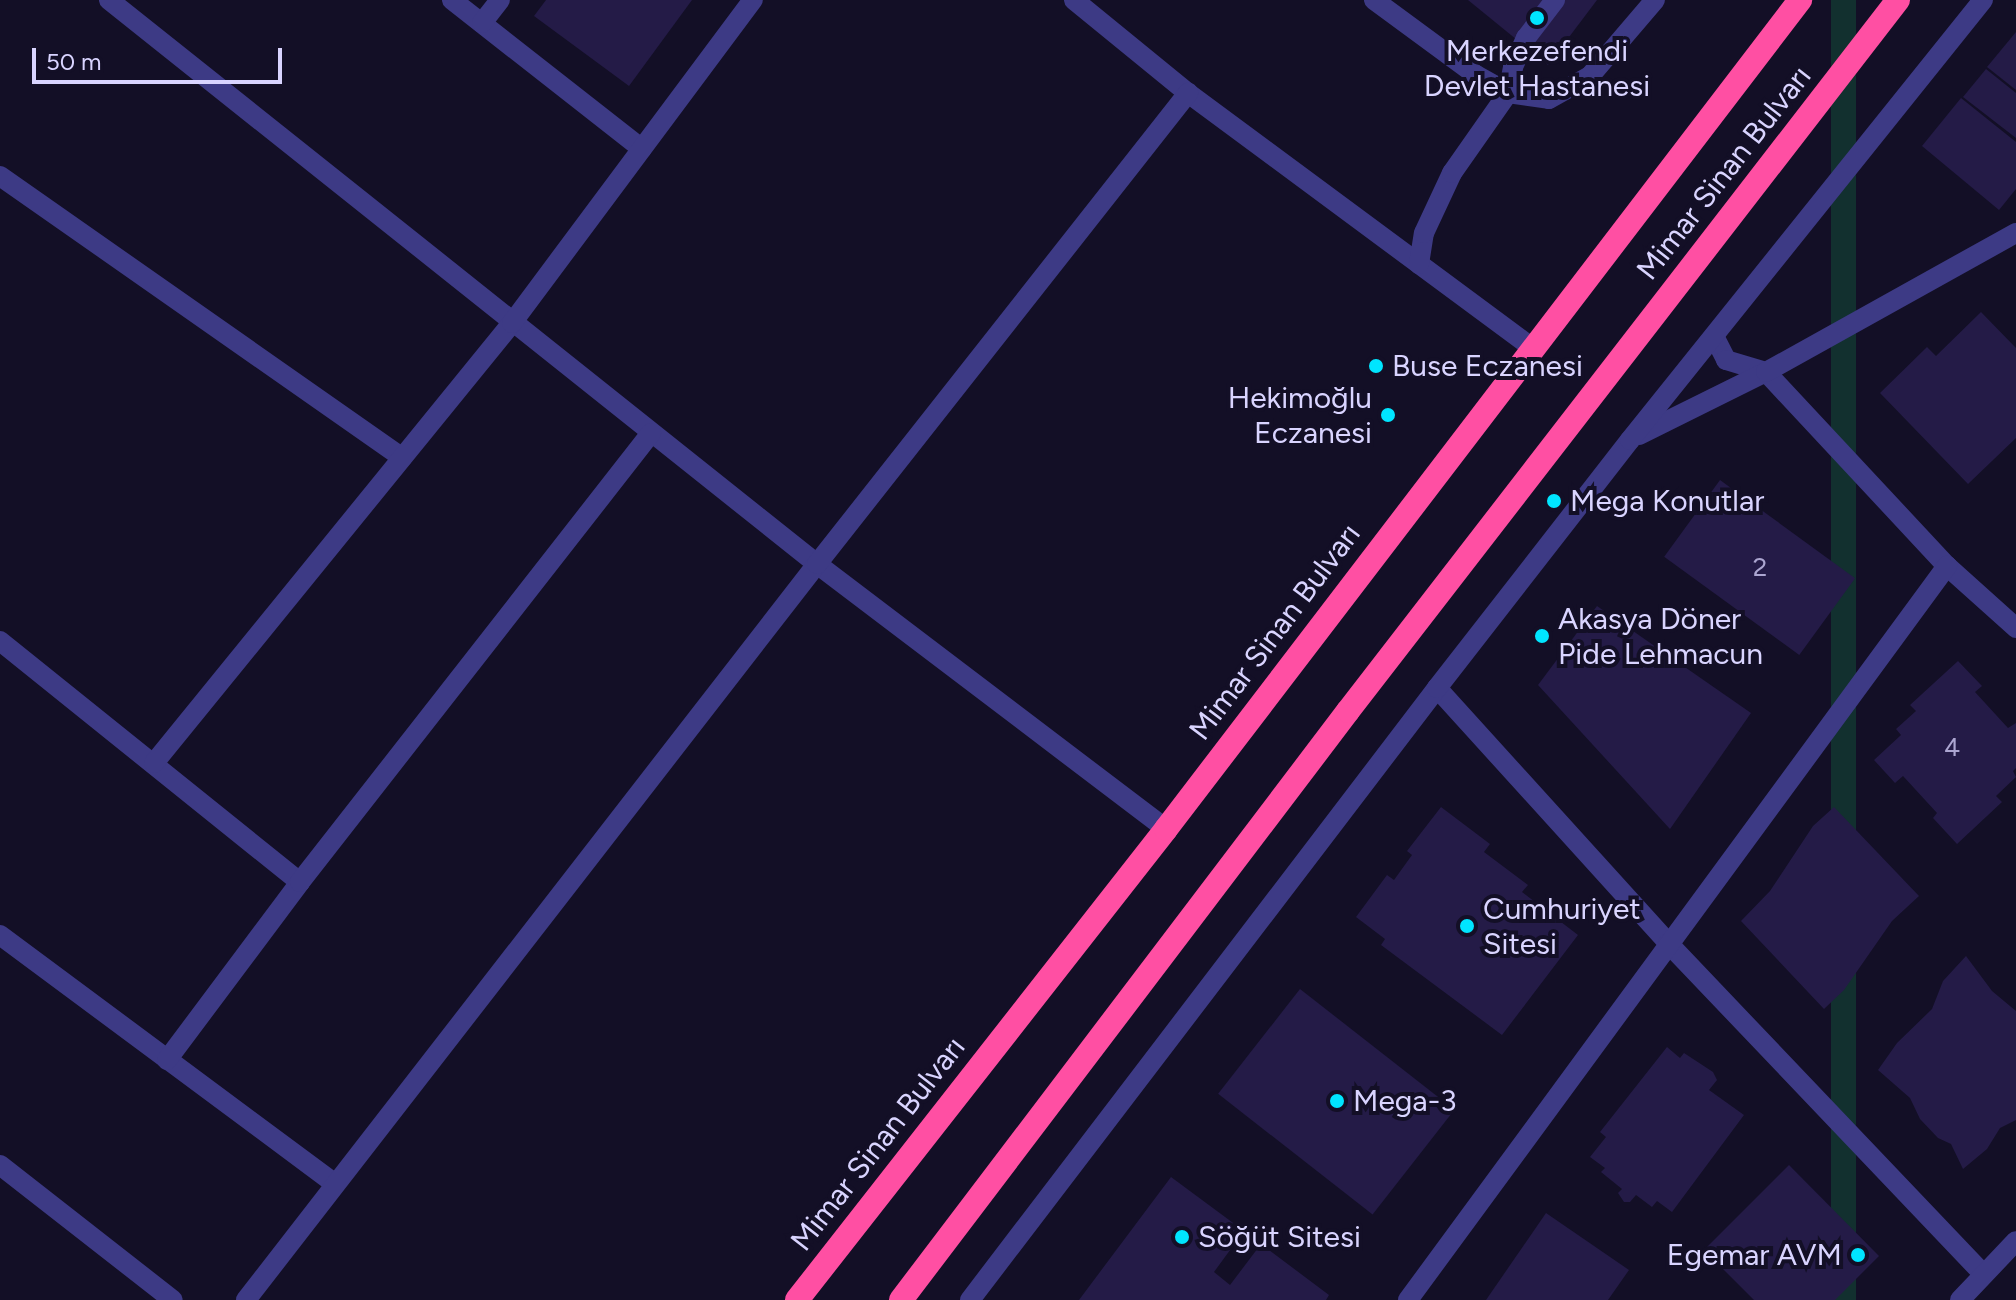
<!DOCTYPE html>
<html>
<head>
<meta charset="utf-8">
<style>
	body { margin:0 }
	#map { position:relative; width:2016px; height:1300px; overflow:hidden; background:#130f26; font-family:Figtree,sans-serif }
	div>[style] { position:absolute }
	.green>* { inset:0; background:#12302f; transform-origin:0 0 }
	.building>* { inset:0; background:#241b47; transform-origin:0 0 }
	.minor>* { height:20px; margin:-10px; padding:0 10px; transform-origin:10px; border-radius:10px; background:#3d3a85 }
	.highway>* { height:24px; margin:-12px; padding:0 12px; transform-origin:12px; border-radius:12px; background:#ff4fa3 }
	.dots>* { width:22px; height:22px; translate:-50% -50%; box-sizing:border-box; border:4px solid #130f26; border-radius:50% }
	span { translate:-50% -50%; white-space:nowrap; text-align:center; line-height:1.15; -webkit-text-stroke:8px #130f26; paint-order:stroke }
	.number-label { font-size:26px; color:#aca6d1 }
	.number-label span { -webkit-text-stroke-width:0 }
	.poi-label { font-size:30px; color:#d9d4ff }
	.left { translate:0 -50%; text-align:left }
	.right { translate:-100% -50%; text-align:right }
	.street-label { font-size:30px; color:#d9d4ff }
	.scale { position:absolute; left:32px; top:48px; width:250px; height:36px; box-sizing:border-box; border:4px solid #d9d4ff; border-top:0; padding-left:10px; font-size:24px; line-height:28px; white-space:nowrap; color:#d9d4ff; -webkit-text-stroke:6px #130f26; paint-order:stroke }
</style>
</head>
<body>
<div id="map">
	<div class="green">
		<div style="left:1831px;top:0;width:25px;height:1643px"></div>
	</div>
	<div class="building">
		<div style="clip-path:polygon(546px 0,692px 0,629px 86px,534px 16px)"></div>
		<div style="clip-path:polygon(1468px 0,1597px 0,1548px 65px)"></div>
		<div style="clip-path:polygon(2016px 32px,2016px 90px,1987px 67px)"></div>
		<div style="clip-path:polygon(1986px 69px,2016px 93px,2016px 138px,1963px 97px)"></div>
		<div style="clip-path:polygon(1961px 98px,2016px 142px,2016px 189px,1999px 210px,1922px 146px)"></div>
		<div style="clip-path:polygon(1981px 312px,2016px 348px,2016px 438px,1968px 484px,1880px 393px,1927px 347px,1936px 356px)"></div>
		<div style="left:1720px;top:480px;width:167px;height:95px;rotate:36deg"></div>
		<div style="clip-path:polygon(1597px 606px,1751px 713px,1670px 829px,1538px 685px)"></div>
		<div style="clip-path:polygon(1958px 661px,1982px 686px,1975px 692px,2008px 728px,2016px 723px,2016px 768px,2013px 771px,2016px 777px,1996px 796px,2002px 802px,1957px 844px,1933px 818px,1937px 813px,1903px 776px,1895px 783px,1874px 760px,1901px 735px,1896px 729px,1916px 711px,1910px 705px)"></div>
		<div style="clip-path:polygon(1441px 807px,1490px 844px,1484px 852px,1528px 885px,1522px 892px,1578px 935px,1502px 1035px,1381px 945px,1385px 939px,1356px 917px,1387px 875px,1394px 880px,1412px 855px,1407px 851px)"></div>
		<div style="clip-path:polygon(1834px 807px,1919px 896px,1892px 921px,1844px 990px,1824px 1009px,1741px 921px,1770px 891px,1813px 826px)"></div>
		<div style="clip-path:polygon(1966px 956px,1992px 991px,2016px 1011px,2016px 1120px,2000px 1128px,1987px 1149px,1963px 1169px,1951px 1144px,1938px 1138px,1920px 1119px,1910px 1098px,1878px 1070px,1897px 1043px,1932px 1009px,1943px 981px)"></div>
		<div style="left:1300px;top:989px;width:196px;height:133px;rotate:38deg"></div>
		<div style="clip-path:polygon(1667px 1047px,1680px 1058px,1684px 1053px,1713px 1072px,1717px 1080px,1709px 1090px,1744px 1115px,1672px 1212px,1657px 1201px,1652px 1207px,1636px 1195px,1630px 1202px,1624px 1202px,1618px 1193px,1622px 1189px,1601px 1172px,1605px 1168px,1590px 1157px,1606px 1137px,1600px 1132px)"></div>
		<div style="clip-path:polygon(1789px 1165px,1879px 1256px,1835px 1300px,1754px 1300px,1704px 1250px)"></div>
		<div style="clip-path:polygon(1171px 1177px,1244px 1231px,1214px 1272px,1230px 1285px,1261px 1244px,1329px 1295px,1326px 1300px,1079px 1300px)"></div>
		<div style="clip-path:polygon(1546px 1213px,1629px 1270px,1608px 1300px,1486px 1300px)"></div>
	</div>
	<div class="minor">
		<div style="left:109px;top:0;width:905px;rotate:38.54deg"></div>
		<div style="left:817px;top:564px;width:438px;rotate:37.2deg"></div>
		<div style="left:452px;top:0;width:241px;rotate:38.1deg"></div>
		<div style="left:1074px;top:0;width:147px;rotate:39.2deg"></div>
		<div style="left:1188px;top:93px;width:429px;rotate:36.5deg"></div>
		<div style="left:1374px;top:0;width:127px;rotate:36.3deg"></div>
		<div style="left:1476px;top:75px;width:37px;rotate:29deg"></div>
		<div style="left:1508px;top:93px;width:41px;rotate:8.3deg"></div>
		<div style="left:1549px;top:99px;width:47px;rotate:-29.3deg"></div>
		<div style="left:1590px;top:76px;width:100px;rotate:-49.5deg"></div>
		<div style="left:482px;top:23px;width:29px;rotate:-52deg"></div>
		<div style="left:0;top:176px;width:491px;rotate:35deg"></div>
		<div style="left:1419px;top:264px;width:31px;rotate:-81deg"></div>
		<div style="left:1424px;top:233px;width:66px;rotate:-65deg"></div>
		<div style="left:1452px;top:173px;width:98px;rotate:-55deg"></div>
		<div style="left:1508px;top:93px;width:26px;rotate:-79deg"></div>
		<div style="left:1513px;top:67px;width:32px;rotate:-66deg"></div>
		<div style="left:1526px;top:38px;width:48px;rotate:-52.7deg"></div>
		<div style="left:1714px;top:336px;width:27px;rotate:63deg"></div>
		<div style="left:1726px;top:360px;width:42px;rotate:16.7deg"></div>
		<div style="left:1766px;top:372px;width:265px;rotate:47deg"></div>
		<div style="left:1947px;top:566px;width:93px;rotate:41.9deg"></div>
		<div style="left:1639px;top:435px;width:142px;rotate:-26.4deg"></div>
		<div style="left:1766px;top:372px;width:286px;rotate:-29.1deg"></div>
		<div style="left:0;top:641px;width:385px;rotate:38.8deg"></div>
		<div style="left:1437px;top:688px;width:344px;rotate:47.8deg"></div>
		<div style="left:1668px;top:943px;width:457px;rotate:46.4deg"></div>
		<div style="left:154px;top:763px;width:567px;rotate:-50.87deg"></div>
		<div style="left:512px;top:323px;width:403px;rotate:-53.3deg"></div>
		<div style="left:0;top:935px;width:417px;rotate:36.6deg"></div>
		<div style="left:167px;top:1060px;width:222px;rotate:-53.2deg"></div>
		<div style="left:300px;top:882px;width:570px;rotate:-51.98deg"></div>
		<div style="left:0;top:1165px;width:219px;rotate:38deg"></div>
		<div style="left:246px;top:1300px;width:932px;rotate:-52.2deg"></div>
		<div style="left:817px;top:564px;width:600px;rotate:-51.77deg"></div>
		<div style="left:970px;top:1300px;width:770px;rotate:-52.65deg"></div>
		<div style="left:1437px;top:688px;width:314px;rotate:-52.1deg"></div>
		<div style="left:1630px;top:440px;width:564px;rotate:-51.26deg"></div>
		<div style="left:1408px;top:1300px;width:911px;rotate:-53.71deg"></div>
		<div style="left:1960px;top:1300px;width:81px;rotate:-46.5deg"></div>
	</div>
	<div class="highway">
		<div style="left:797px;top:1300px;width:598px;rotate:-51.92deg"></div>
		<div style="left:1166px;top:829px;width:1044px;rotate:-52.59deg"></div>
		<div style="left:901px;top:1300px;width:739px;rotate:-52.8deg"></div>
		<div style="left:1348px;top:711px;width:899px;rotate:-52.28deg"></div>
	</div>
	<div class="dots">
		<div style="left:1537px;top:18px;background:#00e5ff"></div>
		<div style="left:1376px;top:366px;background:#00e5ff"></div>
		<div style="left:1388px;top:415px;background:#00e5ff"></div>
		<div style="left:1554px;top:501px;background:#00e5ff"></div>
		<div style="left:1542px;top:636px;background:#00e5ff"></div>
		<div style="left:1467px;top:926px;background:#00e5ff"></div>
		<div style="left:1337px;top:1101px;background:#00e5ff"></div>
		<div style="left:1182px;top:1237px;background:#00e5ff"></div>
		<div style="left:1858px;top:1255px;background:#00e5ff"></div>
	</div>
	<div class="number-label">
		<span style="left:1760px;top:568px">2</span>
		<span style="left:1952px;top:748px">4</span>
	</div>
	<div class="poi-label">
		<span style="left:1537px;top:68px">Merkezefendi<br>Devlet Hastanesi</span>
		<span class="left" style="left:1392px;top:366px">Buse Eczanesi</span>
		<span class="right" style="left:1372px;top:415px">Hekimoğlu<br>Eczanesi</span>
		<span class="left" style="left:1570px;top:501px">Mega Konutlar</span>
		<span class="left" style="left:1558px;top:636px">Akasya Döner<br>Pide Lehmacun</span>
		<span class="left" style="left:1483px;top:926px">Cumhuriyet<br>Sitesi</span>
		<span class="left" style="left:1353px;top:1101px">Mega-3</span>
		<span class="left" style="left:1198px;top:1237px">Söğüt Sitesi</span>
		<span class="right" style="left:1842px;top:1255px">Egemar AVM</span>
	</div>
	<div class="street-label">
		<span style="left:1724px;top:173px;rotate:-52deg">Mimar Sinan Bulvarı</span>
		<span style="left:1275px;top:632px;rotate:-53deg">Mimar Sinan Bulvarı</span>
		<span style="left:878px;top:1144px;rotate:-52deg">Mimar Sinan Bulvarı</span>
	</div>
	<div class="scale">50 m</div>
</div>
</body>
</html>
